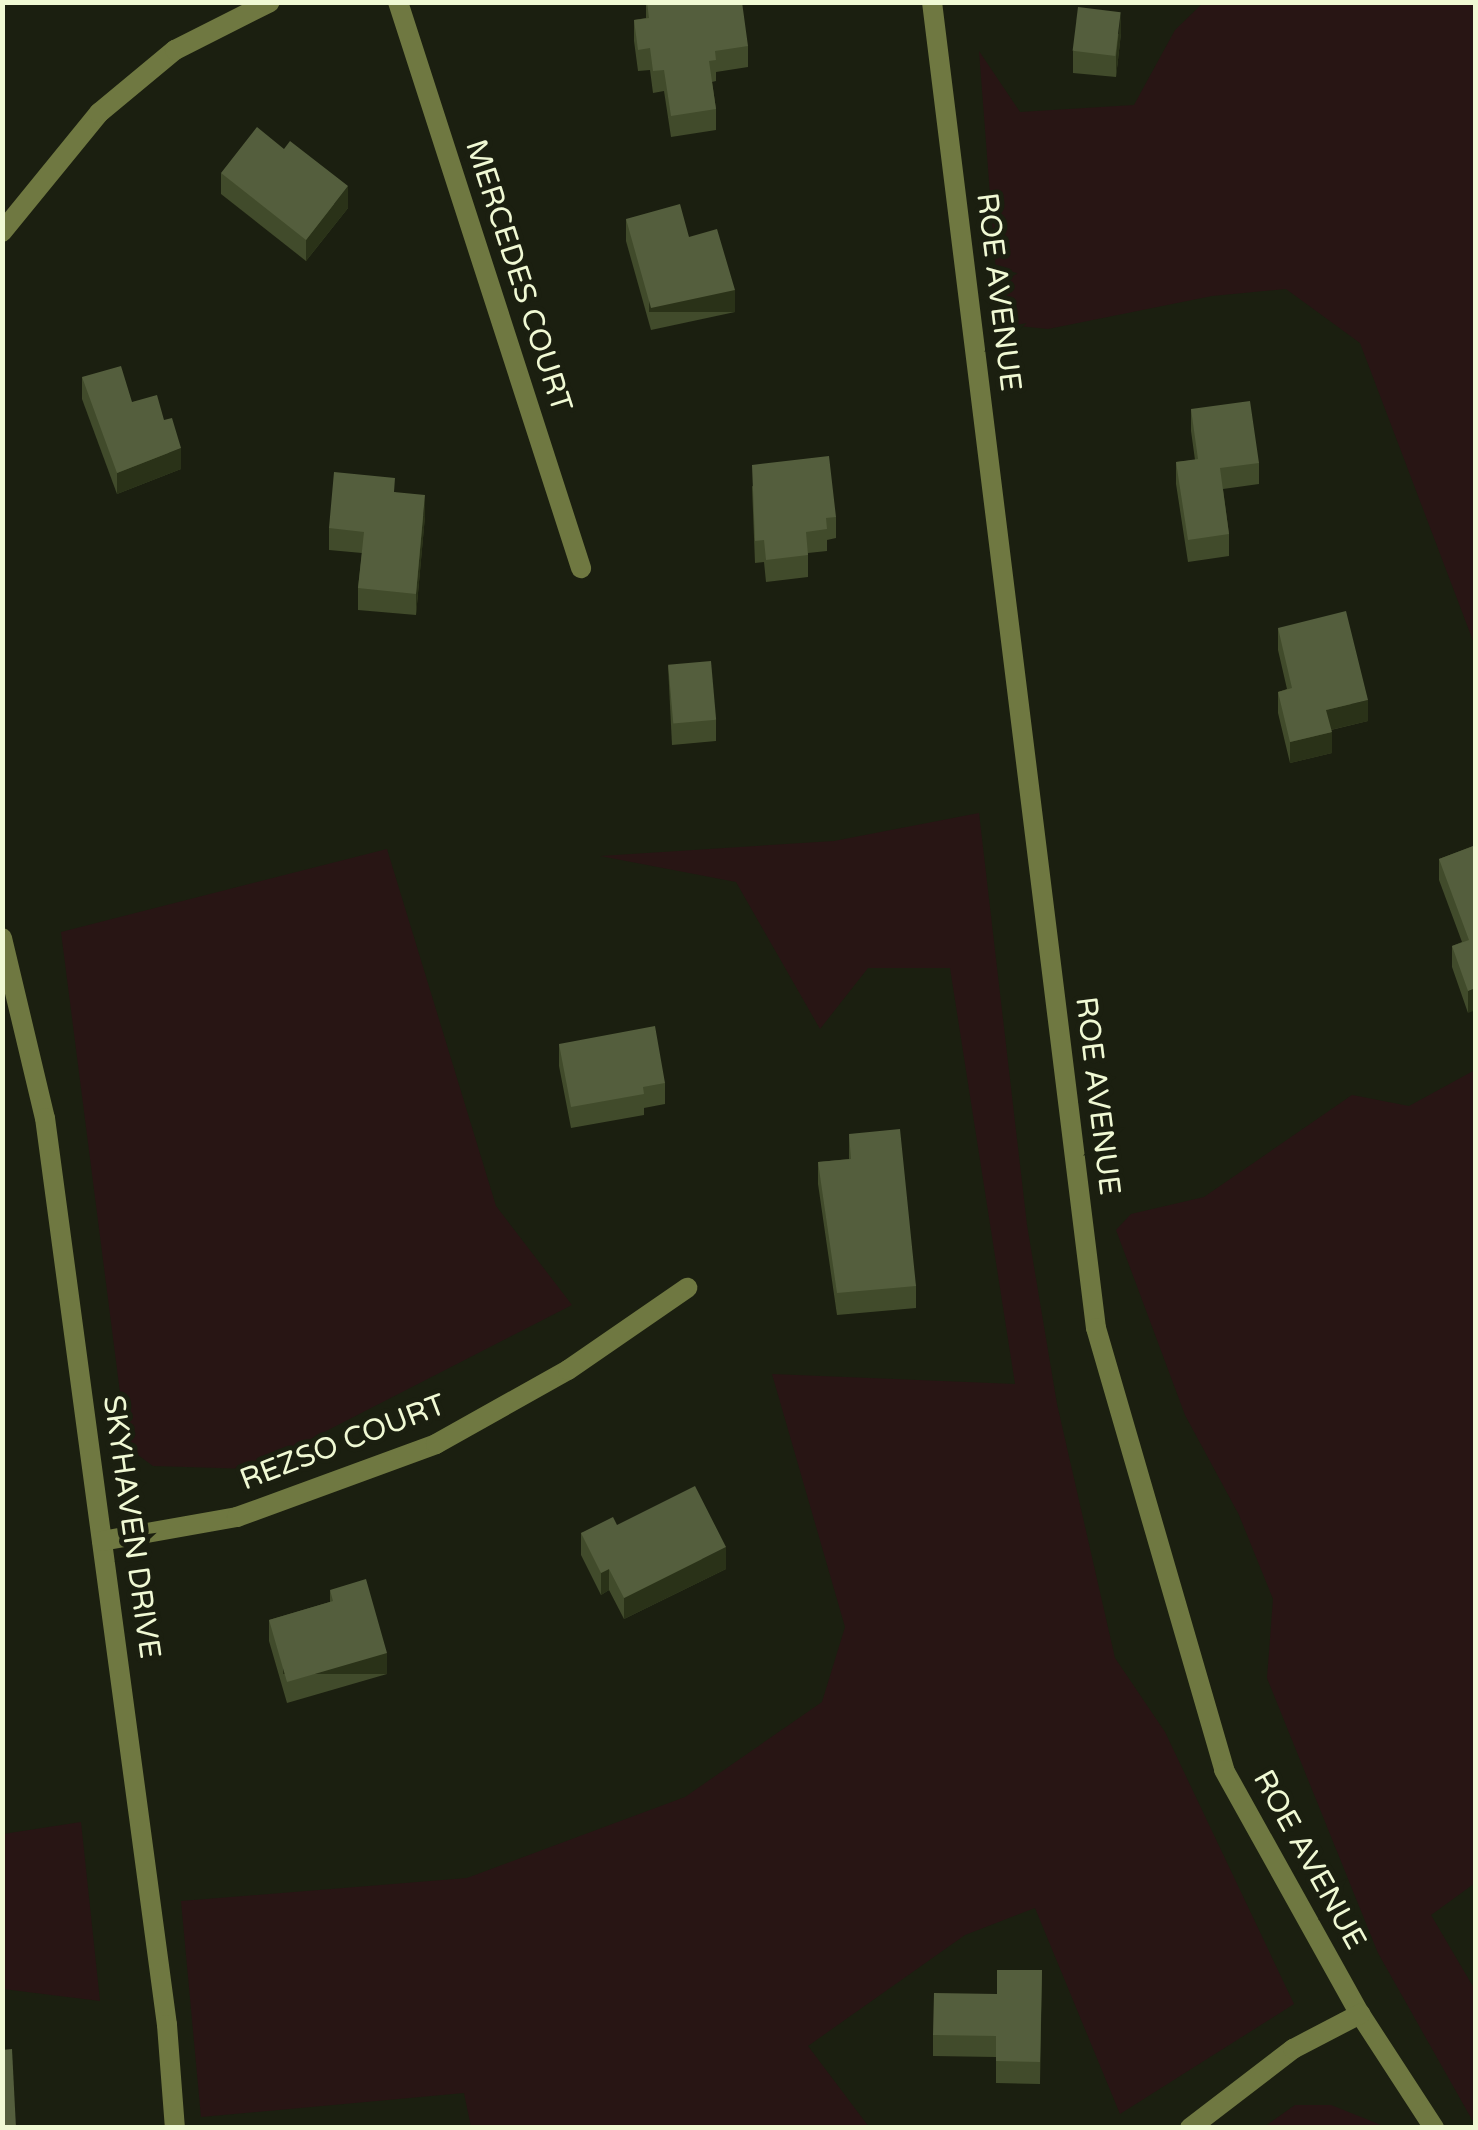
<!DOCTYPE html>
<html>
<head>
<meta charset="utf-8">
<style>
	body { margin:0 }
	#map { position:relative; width:1478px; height:2130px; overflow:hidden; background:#1b1f10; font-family:"Varela Round",sans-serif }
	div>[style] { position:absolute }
	.green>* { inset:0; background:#281514 }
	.minor>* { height:20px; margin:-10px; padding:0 10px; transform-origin:10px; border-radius:10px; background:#6f7841 }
	.wall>* { inset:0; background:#414b2b }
	.shaded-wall>* { inset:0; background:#2a3218; transform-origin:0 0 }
	.building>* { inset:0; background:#545e3d; transform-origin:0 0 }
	span { translate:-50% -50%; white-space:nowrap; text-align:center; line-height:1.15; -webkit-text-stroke:10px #1b1f10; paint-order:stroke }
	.street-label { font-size:30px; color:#f0f9d4 }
	.frame { position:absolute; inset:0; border:5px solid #f0f9d4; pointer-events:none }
</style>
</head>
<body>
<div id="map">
	<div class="green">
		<div style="clip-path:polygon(1203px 3px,1475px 3px,1475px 646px,1360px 343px,1286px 289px,1212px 296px,1048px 329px,1000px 324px,979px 51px,1020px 112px,1134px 105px,1175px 30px)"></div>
		<div style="clip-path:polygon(979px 813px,1027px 1225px,1057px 1404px,1115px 1658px,1165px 1732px,1294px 2004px,1120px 2114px,1035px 1908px,965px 1935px,808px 2046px,869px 2127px,471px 2127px,464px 2093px,201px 2117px,181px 1901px,467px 1878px,685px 1797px,822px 1702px,845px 1627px,772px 1374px,1015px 1384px,950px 968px,868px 968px,820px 1029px,736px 882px,600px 856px,834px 841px)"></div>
		<div style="clip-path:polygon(387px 849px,496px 1206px,572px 1305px,252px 1469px,153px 1466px,127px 1447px,61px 932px)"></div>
		<div style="clip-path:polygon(1475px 1070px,1475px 1883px,1431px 1915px,1475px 1990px,1475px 2125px,1378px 1953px,1267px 1678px,1273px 1599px,1239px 1515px,1185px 1415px,1116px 1230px,1131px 1214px,1204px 1197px,1352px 1095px,1409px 1106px)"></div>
		<div style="clip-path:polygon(81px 1822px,100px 2001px,3px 1989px,3px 1834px)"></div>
		<div style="clip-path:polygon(1295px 2105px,1331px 2105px,1386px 2127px,1264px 2127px)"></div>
	</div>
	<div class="minor">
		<div style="left:398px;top:2px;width:595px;rotate:72.08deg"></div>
		<div style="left:932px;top:2px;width:1336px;rotate:82.95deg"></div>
		<div style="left:1096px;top:1328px;width:460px;rotate:73.8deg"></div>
		<div style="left:1224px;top:1770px;width:279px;rotate:60.9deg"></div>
		<div style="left:1360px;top:2014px;width:136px;rotate:57deg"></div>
		<div style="left:2px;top:232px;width:154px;rotate:-50.8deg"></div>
		<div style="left:99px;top:113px;width:99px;rotate:-39.7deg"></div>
		<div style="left:175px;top:50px;width:106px;rotate:-26.8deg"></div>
		<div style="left:2px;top:938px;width:185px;rotate:76.6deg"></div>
		<div style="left:45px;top:1118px;width:915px;rotate:82.34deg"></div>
		<div style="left:167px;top:2025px;width:103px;rotate:85.6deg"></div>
		<div style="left:102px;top:1541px;width:137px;rotate:-10.1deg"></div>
		<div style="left:237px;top:1517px;width:212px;rotate:-20.1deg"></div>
		<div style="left:436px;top:1444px;width:151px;rotate:-29.3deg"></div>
		<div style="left:568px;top:1370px;width:145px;rotate:-34.6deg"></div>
		<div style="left:1190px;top:2128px;width:130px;rotate:-37.5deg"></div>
		<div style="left:1293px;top:2049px;width:76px;rotate:-27.6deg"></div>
	</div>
	<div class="wall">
		<div style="clip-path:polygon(646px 2px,748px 46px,748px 67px,716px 72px,716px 81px,712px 82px,716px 109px,716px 130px,671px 137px,664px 91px,653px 93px,650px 70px,638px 71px,634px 41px,634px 20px,646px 18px)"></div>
		<div style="clip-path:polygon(1121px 33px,1116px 77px,1073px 73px,1073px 51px)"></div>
		<div style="clip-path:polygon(221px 173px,348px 208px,306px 261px,221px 194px)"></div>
		<div style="clip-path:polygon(626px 219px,689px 237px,735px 312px,651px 330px,626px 241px)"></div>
		<div style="clip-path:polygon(82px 377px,132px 402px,181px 469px,117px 494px,82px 399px)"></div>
		<div style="clip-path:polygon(1191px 409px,1259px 463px,1259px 484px,1223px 489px,1229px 534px,1229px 556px,1188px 562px,1176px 484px,1176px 462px,1195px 460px,1191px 431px)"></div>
		<div style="clip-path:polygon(752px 486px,836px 517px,836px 538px,827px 540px,827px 551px,808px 553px,808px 577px,766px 582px,764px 562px,755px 563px)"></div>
		<div style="clip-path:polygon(395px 492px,425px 516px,416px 615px,358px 610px,358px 588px,362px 553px,329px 550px,329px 528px)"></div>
		<div style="clip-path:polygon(1278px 628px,1368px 721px,1331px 730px,1332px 753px,1290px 763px,1278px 713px,1278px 692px,1287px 689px,1278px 650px)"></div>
		<div style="clip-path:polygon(668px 665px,716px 720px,716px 741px,672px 745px)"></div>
		<div style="clip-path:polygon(1476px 845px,1468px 1013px,1452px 967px,1452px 946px,1462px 942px,1439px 880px,1439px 859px)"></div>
		<div style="clip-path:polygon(559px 1044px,665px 1083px,665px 1104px,644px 1108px,644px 1115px,571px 1128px,559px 1066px)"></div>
		<div style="clip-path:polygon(849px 1134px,916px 1286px,916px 1308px,837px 1315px,818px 1184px,818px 1162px,849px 1159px)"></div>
		<div style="clip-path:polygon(617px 1525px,726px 1569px,624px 1619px,609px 1590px,601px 1595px,581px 1555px,581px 1533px)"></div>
		<div style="clip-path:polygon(330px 1590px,387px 1674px,287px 1703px,269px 1641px,269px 1620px,330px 1602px)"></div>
		<div style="clip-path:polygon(1042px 1970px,1040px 2084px,996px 2083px,996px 2057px,933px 2056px,933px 2035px,997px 1994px)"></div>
	</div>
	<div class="shaded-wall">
		<div style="clip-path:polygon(1121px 12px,1121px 33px,1116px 77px,1116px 56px)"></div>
		<div style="clip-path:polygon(348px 186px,348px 208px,306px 261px,306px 240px)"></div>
		<div style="left:735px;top:290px;width:22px;height:86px;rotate:90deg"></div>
		<div style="clip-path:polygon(181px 448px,181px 469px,117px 494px,117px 473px)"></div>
		<div style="clip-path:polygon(425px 495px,425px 516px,416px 615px,416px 594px)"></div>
		<div style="clip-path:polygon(1368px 700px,1368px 721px,1326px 731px,1326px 710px)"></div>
		<div style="clip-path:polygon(1332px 732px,1332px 753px,1290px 763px,1290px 742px)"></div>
		<div style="clip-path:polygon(1476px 988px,1476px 1010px,1468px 1013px,1468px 991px)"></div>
		<div style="clip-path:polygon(726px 1547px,726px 1569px,624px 1619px,624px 1598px)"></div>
		<div style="clip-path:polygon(609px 1569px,609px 1590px,601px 1595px,601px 1573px)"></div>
		<div style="left:387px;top:1653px;width:21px;height:104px;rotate:90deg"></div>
	</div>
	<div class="building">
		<div style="clip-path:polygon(647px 2px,742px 2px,748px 46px,715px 51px,716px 60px,709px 61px,716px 109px,671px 116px,664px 70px,653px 71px,650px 48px,638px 50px,634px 20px,649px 18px)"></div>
		<div style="left:1078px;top:7px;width:43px;height:44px;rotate:7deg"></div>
		<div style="clip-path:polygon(257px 127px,284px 149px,290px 141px,348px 186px,306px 240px,221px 173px)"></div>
		<div style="clip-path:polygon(680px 204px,689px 237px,717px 229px,735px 290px,651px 308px,626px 219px)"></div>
		<div style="clip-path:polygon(121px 366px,132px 402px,157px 395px,164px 420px,172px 418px,181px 448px,117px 473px,82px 377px)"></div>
		<div style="clip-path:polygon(1250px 401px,1259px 463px,1220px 468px,1229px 534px,1188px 540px,1176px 462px,1198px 459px,1191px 409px)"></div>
		<div style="clip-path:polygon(829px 456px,836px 517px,826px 518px,827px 529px,806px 532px,808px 555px,766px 560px,764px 540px,755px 541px,752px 465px)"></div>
		<div style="clip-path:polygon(334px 472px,395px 478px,394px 492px,425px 495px,416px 594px,358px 588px,364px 532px,329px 528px)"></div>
		<div style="clip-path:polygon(1346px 611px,1368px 700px,1326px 710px,1332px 732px,1290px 742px,1278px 692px,1292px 688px,1278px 628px)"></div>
		<div style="left:711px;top:661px;width:59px;height:43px;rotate:85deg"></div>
		<div style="clip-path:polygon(1476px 845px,1476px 988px,1468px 991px,1452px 946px,1469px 940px,1439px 859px)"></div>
		<div style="clip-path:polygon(655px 1026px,665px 1083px,643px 1087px,644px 1094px,571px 1107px,559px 1044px)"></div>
		<div style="clip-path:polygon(900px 1129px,916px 1286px,837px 1293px,818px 1162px,851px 1159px,849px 1134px)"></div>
		<div style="clip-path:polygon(695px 1486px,726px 1547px,624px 1598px,609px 1569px,601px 1573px,581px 1533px,613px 1517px,617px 1525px)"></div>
		<div style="clip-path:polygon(366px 1579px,387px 1653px,287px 1682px,269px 1620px,333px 1601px,330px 1590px)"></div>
		<div style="clip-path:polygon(997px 1970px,1042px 1970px,1040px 2062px,996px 2061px,996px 2036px,933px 2035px,934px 1993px,997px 1994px)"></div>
		<div style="clip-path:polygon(12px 2049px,16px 2128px,2px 2128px,2px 2050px)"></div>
	</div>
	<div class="street-label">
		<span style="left:518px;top:276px;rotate:72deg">MERCEDES COURT</span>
		<span style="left:998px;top:292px;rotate:83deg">ROE AVENUE</span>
		<span style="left:1097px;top:1096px;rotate:83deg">ROE AVENUE</span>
		<span style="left:343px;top:1443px;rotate:-21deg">REZSO COURT</span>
		<span style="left:131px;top:1527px;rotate:82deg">SKYHAVEN DRIVE</span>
		<span style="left:1309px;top:1860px;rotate:61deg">ROE AVENUE</span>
	</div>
	<div class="frame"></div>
</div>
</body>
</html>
